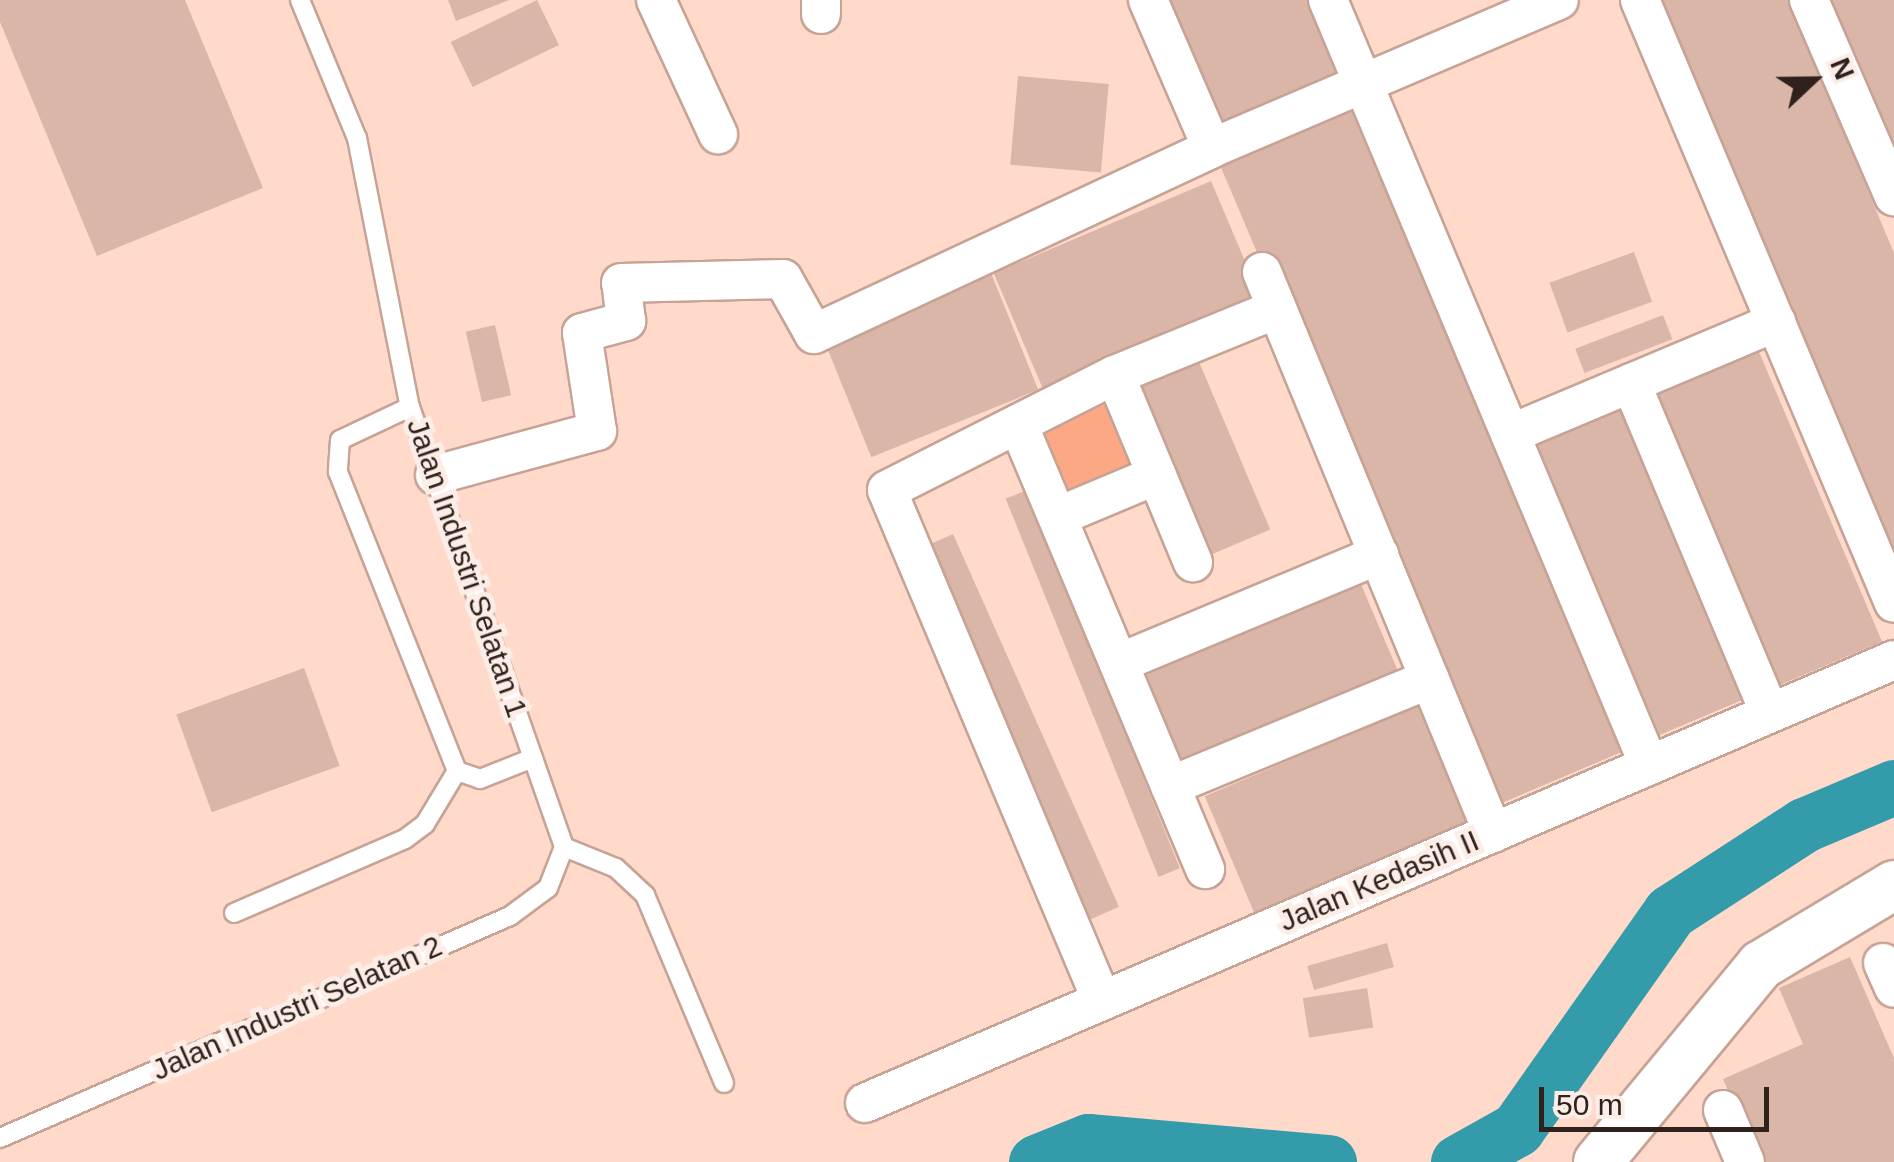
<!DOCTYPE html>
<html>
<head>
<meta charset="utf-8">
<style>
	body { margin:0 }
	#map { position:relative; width:1894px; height:1162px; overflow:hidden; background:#ffdacb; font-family:Helvetica,sans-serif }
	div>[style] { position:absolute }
	.green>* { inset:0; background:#fda885; transform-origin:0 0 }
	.river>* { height:55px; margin:-27.5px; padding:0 27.5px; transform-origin:27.5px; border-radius:27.5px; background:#339baa }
	.building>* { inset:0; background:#dab6a8; transform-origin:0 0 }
	.roads { filter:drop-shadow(2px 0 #c6a395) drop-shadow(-2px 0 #c6a395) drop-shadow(0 2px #c6a395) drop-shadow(0 -2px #c6a395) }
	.service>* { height:18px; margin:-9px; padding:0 9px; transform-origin:9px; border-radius:9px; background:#fff }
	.minor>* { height:38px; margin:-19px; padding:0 19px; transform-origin:19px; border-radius:19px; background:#fff }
	.tertiary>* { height:48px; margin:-24px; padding:0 24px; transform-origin:24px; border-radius:24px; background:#fff }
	span { translate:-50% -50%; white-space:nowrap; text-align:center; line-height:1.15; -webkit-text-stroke:10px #fcede7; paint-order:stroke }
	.street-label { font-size:30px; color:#2f211c }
	.north { position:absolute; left:1764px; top:30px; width:100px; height:100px; -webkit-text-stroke:8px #fcede7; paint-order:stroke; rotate:68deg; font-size:28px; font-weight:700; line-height:40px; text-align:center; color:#2f211c }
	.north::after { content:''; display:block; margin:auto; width:35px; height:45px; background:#2f211c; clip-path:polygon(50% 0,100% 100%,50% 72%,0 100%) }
	.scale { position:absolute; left:1539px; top:1087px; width:230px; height:45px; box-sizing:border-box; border:5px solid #2f211c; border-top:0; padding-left:12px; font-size:30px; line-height:35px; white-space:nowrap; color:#2f211c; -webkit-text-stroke:8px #fcede7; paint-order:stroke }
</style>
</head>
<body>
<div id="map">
	<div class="green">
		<div style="left:1113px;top:382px;width:97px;height:94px;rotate:68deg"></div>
	</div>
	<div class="river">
		<div style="left:1036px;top:1162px;width:56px;rotate:-22deg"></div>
		<div style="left:1088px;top:1141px;width:242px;rotate:5deg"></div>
		<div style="left:1458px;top:1162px;width:68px;rotate:-29.2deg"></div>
		<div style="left:1517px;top:1129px;width:266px;rotate:-54.8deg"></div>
		<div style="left:1670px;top:912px;width:160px;rotate:-33deg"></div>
		<div style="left:1804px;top:825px;width:98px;rotate:-22.9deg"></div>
	</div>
	<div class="building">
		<div style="clip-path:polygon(0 0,185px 0,263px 188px,97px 256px,0 22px)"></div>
		<div style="clip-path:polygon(448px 0,509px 0,456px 21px)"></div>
		<div style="left:537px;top:0;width:50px;height:96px;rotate:64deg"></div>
		<div style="clip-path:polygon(1156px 0,1311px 0,1345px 82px,1213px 137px)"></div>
		<div style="clip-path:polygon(1659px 0,1788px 0,1894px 253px,1894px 563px)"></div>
		<div style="clip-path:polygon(1822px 0,1894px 0,1894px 172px)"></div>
		<div style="left:1018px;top:76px;width:91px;height:89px;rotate:5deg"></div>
		<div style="left:1350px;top:108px;width:699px;height:142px;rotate:67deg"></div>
		<div style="left:1211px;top:181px;width:125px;height:236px;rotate:67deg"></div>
		<div style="left:1634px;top:252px;width:53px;height:90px;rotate:70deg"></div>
		<div style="left:991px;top:273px;width:126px;height:180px;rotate:68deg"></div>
		<div style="left:1663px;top:315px;width:26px;height:94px;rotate:69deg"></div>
		<div style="left:495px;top:325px;width:72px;height:30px;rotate:77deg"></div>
		<div style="left:1757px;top:347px;width:320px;height:112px;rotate:67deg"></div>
		<div style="left:1194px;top:350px;width:195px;height:76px;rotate:67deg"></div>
		<div style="left:1623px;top:403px;width:320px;height:112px;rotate:67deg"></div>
		<div style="left:1027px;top:490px;width:408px;height:23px;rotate:68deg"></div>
		<div style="left:953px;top:534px;width:408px;height:41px;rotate:66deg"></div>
		<div style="left:1355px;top:570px;width:126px;height:237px;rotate:67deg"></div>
		<div style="left:304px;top:668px;width:104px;height:136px;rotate:70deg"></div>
		<div style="left:1422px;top:704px;width:126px;height:236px;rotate:67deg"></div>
		<div style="left:1387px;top:943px;width:25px;height:83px;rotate:74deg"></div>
		<div style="clip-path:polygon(1850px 957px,1894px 1058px,1894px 1162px,1759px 1162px,1723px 1079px,1803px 1044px,1779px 988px)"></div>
		<div style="left:1367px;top:988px;width:40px;height:65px;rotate:81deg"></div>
	</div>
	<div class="roads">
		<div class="service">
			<div style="left:300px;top:0;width:149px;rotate:67.6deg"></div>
			<div style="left:357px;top:138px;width:274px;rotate:78.9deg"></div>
			<div style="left:410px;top:407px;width:466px;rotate:70.7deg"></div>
			<div style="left:564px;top:847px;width:56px;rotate:22deg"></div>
			<div style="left:616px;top:868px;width:40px;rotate:43deg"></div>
			<div style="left:645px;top:895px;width:204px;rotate:67.2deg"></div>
			<div style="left:410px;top:407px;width:77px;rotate:154.8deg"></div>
			<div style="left:340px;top:440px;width:32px;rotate:94deg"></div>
			<div style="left:338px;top:472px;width:322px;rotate:68.3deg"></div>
			<div style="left:457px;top:771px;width:24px;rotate:19deg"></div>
			<div style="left:480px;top:779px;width:57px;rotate:-21.6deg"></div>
			<div style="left:234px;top:913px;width:186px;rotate:-23.4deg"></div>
			<div style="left:405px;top:839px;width:25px;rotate:-37deg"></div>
			<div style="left:425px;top:824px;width:62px;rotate:-58.9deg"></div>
			<div style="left:0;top:1138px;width:556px;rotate:-23.52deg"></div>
			<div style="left:510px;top:916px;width:47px;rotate:-36.4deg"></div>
			<div style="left:548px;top:888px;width:44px;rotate:-68.7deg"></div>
		</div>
		<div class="minor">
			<div style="left:656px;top:0;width:148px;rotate:65.2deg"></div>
			<div style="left:1148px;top:0;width:161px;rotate:66.6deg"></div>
			<div style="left:1328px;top:0;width:830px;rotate:67.24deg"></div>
			<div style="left:1640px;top:0;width:654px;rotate:67.16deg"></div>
			<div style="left:1809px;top:0;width:214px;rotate:66.6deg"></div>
			<div style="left:821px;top:14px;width:14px;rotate:-90deg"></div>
			<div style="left:1262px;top:272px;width:607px;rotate:67.62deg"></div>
			<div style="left:1115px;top:375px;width:203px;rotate:67.4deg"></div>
			<div style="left:1631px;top:383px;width:358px;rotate:67.2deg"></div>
			<div style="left:1018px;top:424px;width:483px;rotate:67.2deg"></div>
			<div style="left:1510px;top:434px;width:289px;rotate:-22.8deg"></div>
			<div style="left:435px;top:475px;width:168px;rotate:-15.2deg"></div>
			<div style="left:597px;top:431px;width:99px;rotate:-98.7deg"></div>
			<div style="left:582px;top:333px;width:46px;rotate:-15.3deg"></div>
			<div style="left:626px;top:321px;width:38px;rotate:-97deg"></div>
			<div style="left:621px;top:283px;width:162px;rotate:-1.4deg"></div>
			<div style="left:783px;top:279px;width:63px;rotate:60.6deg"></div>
			<div style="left:814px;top:334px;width:439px;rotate:-25deg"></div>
			<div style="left:1212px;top:148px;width:377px;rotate:-23.1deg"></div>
			<div style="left:1059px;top:516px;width:106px;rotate:-22.7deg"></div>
			<div style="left:1119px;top:663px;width:282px;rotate:-22.6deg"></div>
			<div style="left:1170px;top:786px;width:281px;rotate:-22.4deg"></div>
			<div style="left:1883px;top:963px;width:27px;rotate:66deg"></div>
			<div style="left:1102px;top:1001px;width:554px;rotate:-112.82deg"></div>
			<div style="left:887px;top:490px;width:255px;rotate:-26.8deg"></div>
			<div style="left:1115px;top:375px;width:175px;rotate:-22.2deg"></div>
			<div style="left:865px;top:1103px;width:1120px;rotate:-23.29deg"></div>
			<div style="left:1723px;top:1110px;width:56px;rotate:67.1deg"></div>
		</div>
		<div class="tertiary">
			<div style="left:1598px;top:1162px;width:256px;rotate:-50.4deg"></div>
			<div style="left:1761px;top:965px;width:155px;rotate:-31deg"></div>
		</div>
	</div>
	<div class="street-label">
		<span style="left:467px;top:568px;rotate:71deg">Jalan Industri Selatan 1</span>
		<span style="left:1379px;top:881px;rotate:-23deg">Jalan Kedasih II</span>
		<span style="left:297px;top:1008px;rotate:-24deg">Jalan Industri Selatan 2</span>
	</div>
	<div class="north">N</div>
	<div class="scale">50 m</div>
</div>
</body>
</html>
